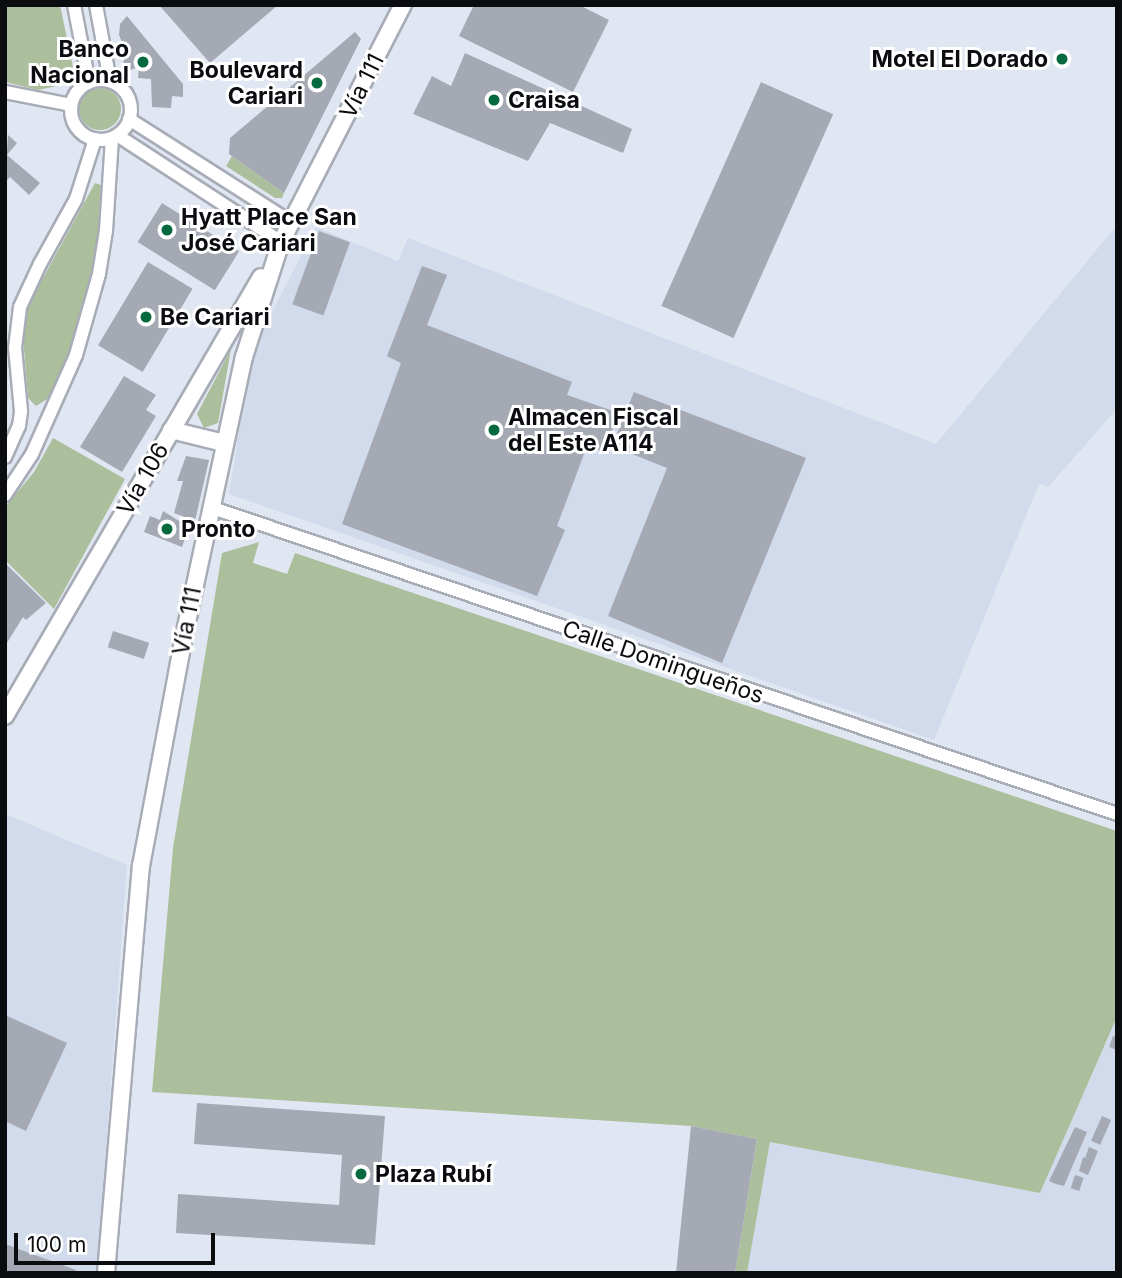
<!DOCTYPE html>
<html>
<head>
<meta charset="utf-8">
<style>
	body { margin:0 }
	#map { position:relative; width:1122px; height:1278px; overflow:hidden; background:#e1e7f2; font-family:Inter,sans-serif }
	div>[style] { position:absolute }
	.built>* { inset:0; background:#d2dbec }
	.green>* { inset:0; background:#acbf9d }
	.round { border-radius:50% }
	.building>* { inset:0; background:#a4a9b4; transform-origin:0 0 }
	.roads { filter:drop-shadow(2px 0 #a7acb7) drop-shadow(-2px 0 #a7acb7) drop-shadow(0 2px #a7acb7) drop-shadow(0 -2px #a7acb7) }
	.minor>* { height:12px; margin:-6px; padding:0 6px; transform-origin:6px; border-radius:6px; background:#fff }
	.minor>.ring { margin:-6px; padding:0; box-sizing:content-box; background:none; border:12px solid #fff; border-radius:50% }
	.major>* { height:16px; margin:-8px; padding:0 8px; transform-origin:8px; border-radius:8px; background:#fff }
	.dots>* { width:19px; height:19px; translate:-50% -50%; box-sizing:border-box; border:4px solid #fff; border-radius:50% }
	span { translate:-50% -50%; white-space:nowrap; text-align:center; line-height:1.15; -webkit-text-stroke:6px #fff; paint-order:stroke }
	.poi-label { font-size:23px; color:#0b0c10; font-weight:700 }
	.right { translate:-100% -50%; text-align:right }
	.left { translate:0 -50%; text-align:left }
	.street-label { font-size:23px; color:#0b0c10 }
	.frame { position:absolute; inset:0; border:7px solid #0b0c10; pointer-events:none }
	.scale { position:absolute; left:14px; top:1233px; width:201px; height:32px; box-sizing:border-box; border:4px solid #0b0c10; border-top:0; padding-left:9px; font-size:21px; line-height:24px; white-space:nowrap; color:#0b0c10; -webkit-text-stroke:5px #fff; paint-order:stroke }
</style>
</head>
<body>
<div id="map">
	<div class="built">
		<div style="clip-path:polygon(1117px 225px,1117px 409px,1048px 487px,1039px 484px,934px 740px,229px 494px,252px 350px,316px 227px,398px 261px,408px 238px,936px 444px)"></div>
		<div style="clip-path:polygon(5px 814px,127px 865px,97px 1273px,5px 1273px)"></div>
		<div style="clip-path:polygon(1117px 1018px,1117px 1273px,747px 1273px,770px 1142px,1040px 1193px)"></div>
	</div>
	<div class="green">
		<div style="clip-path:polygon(5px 5px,60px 5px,73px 67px,62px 85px,38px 90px,5px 82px)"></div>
		<div class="round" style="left:79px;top:88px;width:42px;height:42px"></div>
		<div style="clip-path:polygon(232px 156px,284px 193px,282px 198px,275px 198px,226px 166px)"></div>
		<div style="clip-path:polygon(95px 183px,101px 185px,97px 250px,69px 365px,52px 396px,36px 406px,28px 398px,23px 337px,26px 309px)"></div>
		<div style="clip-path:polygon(231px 349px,218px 423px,204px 428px,197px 414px)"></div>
		<div style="clip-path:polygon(53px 438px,125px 479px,54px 609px,5px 560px,5px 507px,34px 472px)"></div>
		<div style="clip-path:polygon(259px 542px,253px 563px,287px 574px,295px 553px,1117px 831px,1117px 1017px,1040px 1193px,770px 1142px,747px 1273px,735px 1273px,757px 1139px,691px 1126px,152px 1092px,173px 848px,222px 553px)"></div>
	</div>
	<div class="building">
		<div style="clip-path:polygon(159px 5px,278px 5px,210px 63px)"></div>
		<div style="clip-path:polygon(474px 5px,579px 5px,609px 20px,573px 92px,459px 36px)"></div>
		<div style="clip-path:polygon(127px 16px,183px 84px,183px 97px,172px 96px,171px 108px,152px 107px,151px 79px,138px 78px,139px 66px,131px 70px,123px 64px,126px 52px,119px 35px,120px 24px)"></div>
		<div style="clip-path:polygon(355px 32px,361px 39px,284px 193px,229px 154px,230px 138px)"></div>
		<div style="clip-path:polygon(465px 53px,632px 129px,623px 153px,550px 123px,528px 161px,413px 114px,432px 76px,451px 86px)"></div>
		<div style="left:761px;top:82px;width:79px;height:245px;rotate:24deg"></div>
		<div style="clip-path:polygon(8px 135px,17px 143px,7px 155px,40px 183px,29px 195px,10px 177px,5px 182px)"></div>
		<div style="left:162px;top:203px;width:91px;height:46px;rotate:32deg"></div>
		<div style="left:319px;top:231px;width:33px;height:78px;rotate:20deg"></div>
		<div style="left:148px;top:262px;width:52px;height:97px;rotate:31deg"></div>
		<div style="clip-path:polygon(422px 266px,447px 275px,427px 325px,572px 382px,567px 395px,619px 413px,603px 452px,587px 446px,557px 526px,565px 530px,537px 596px,342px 524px,401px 363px,387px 356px)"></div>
		<div style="clip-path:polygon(124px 376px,156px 395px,146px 410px,156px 416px,122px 472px,80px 447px)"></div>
		<div style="clip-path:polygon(634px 392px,806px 458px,722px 663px,608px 616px,667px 468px,612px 446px)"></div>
		<div style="clip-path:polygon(186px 456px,209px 460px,195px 521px,174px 513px,183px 481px,177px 481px)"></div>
		<div style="clip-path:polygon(163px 511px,189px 527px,182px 547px,144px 532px,150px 516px,160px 520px)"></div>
		<div style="clip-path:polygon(5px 563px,46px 603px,26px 620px,23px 617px,5px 646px)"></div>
		<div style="left:113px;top:631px;width:38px;height:17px;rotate:18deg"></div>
		<div style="clip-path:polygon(5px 1015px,67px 1043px,26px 1131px,5px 1121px)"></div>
		<div style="clip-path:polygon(1113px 1036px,1117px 1037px,1117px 1050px,1109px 1047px)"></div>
		<div style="clip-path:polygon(197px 1103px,385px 1116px,375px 1245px,176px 1233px,178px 1194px,339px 1205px,342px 1155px,194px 1144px)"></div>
		<div style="left:1102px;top:1116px;width:10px;height:27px;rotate:24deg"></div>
		<div style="clip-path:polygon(691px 1126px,757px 1139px,735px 1273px,676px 1273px)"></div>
		<div style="clip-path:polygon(1075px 1127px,1087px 1132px,1064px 1186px,1056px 1184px,1049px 1181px)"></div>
		<div style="clip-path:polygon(1089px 1147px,1098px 1151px,1088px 1175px,1079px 1171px,1083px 1157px,1085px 1158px)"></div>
		<div style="left:1075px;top:1175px;width:9px;height:14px;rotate:18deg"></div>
		<div style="clip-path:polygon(5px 1244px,76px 1270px,75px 1273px,5px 1273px)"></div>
	</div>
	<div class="roads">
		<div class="minor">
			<div style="left:74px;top:5px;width:79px;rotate:79.1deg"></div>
			<div style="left:96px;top:5px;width:77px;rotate:79.6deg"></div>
			<div class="ring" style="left:71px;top:80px;width:48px;height:48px"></div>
			<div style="left:5px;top:92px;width:67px;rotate:11.1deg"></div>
			<div style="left:129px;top:119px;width:193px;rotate:32.5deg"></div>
			<div style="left:117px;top:135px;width:196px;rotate:33.1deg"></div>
			<div style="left:5px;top:457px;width:34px;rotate:-66deg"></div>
			<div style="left:19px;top:426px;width:15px;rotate:-82deg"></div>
			<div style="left:21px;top:411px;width:63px;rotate:-95.4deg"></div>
			<div style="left:15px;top:348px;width:41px;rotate:-83deg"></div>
			<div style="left:20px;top:307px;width:47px;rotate:-65.1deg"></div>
			<div style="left:40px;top:264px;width:74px;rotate:-61deg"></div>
			<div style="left:76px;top:199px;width:63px;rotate:-72.4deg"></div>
			<div style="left:5px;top:495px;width:49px;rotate:-56.6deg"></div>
			<div style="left:32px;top:454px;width:108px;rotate:-66deg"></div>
			<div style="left:76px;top:355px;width:84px;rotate:-74.1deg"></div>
			<div style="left:99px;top:274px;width:44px;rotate:-80.8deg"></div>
			<div style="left:106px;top:231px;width:93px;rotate:-86.3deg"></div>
			<div style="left:210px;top:507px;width:958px;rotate:18.7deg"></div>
		</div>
		<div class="major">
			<div style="left:171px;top:430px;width:55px;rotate:13.8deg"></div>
			<div style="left:5px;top:716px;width:508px;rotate:-59.75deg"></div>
			<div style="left:106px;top:1273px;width:409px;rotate:-85.1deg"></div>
			<div style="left:141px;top:866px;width:229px;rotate:-79.4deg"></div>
			<div style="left:183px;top:641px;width:290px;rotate:-77.9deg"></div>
			<div style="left:244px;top:357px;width:121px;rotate:-72.2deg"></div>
			<div style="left:281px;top:242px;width:267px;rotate:-62.8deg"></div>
		</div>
	</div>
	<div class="dots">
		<div style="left:1062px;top:59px;background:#04693e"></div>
		<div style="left:143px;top:62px;background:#04693e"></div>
		<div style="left:317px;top:83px;background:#04693e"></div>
		<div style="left:494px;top:100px;background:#04693e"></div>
		<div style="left:167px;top:230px;background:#04693e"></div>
		<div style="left:146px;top:317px;background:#04693e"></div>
		<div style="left:494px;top:430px;background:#04693e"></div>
		<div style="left:167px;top:529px;background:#04693e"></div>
		<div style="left:361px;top:1174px;background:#04693e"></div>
	</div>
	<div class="poi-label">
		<span class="right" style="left:129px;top:62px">Banco<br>Nacional</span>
		<span class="right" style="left:1048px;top:59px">Motel El Dorado</span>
		<span class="right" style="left:303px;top:83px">Boulevard<br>Cariari</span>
		<span class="left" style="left:508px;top:100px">Craisa</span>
		<span class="left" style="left:181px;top:230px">Hyatt Place San<br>José Cariari</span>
		<span class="left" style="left:160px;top:317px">Be Cariari</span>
		<span class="left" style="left:508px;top:430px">Almacen Fiscal<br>del Este A114</span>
		<span class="left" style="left:181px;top:529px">Pronto</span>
		<span class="left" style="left:375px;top:1174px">Plaza Rubí</span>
	</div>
	<div class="street-label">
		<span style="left:362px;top:86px;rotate:-63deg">Vía 111</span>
		<span style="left:143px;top:479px;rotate:-60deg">Vía 106</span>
		<span style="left:187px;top:621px;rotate:-79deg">Vía 111</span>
		<span style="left:663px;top:662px;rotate:19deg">Calle Domingueños</span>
	</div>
	<div class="frame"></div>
	<div class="scale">100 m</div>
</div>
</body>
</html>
